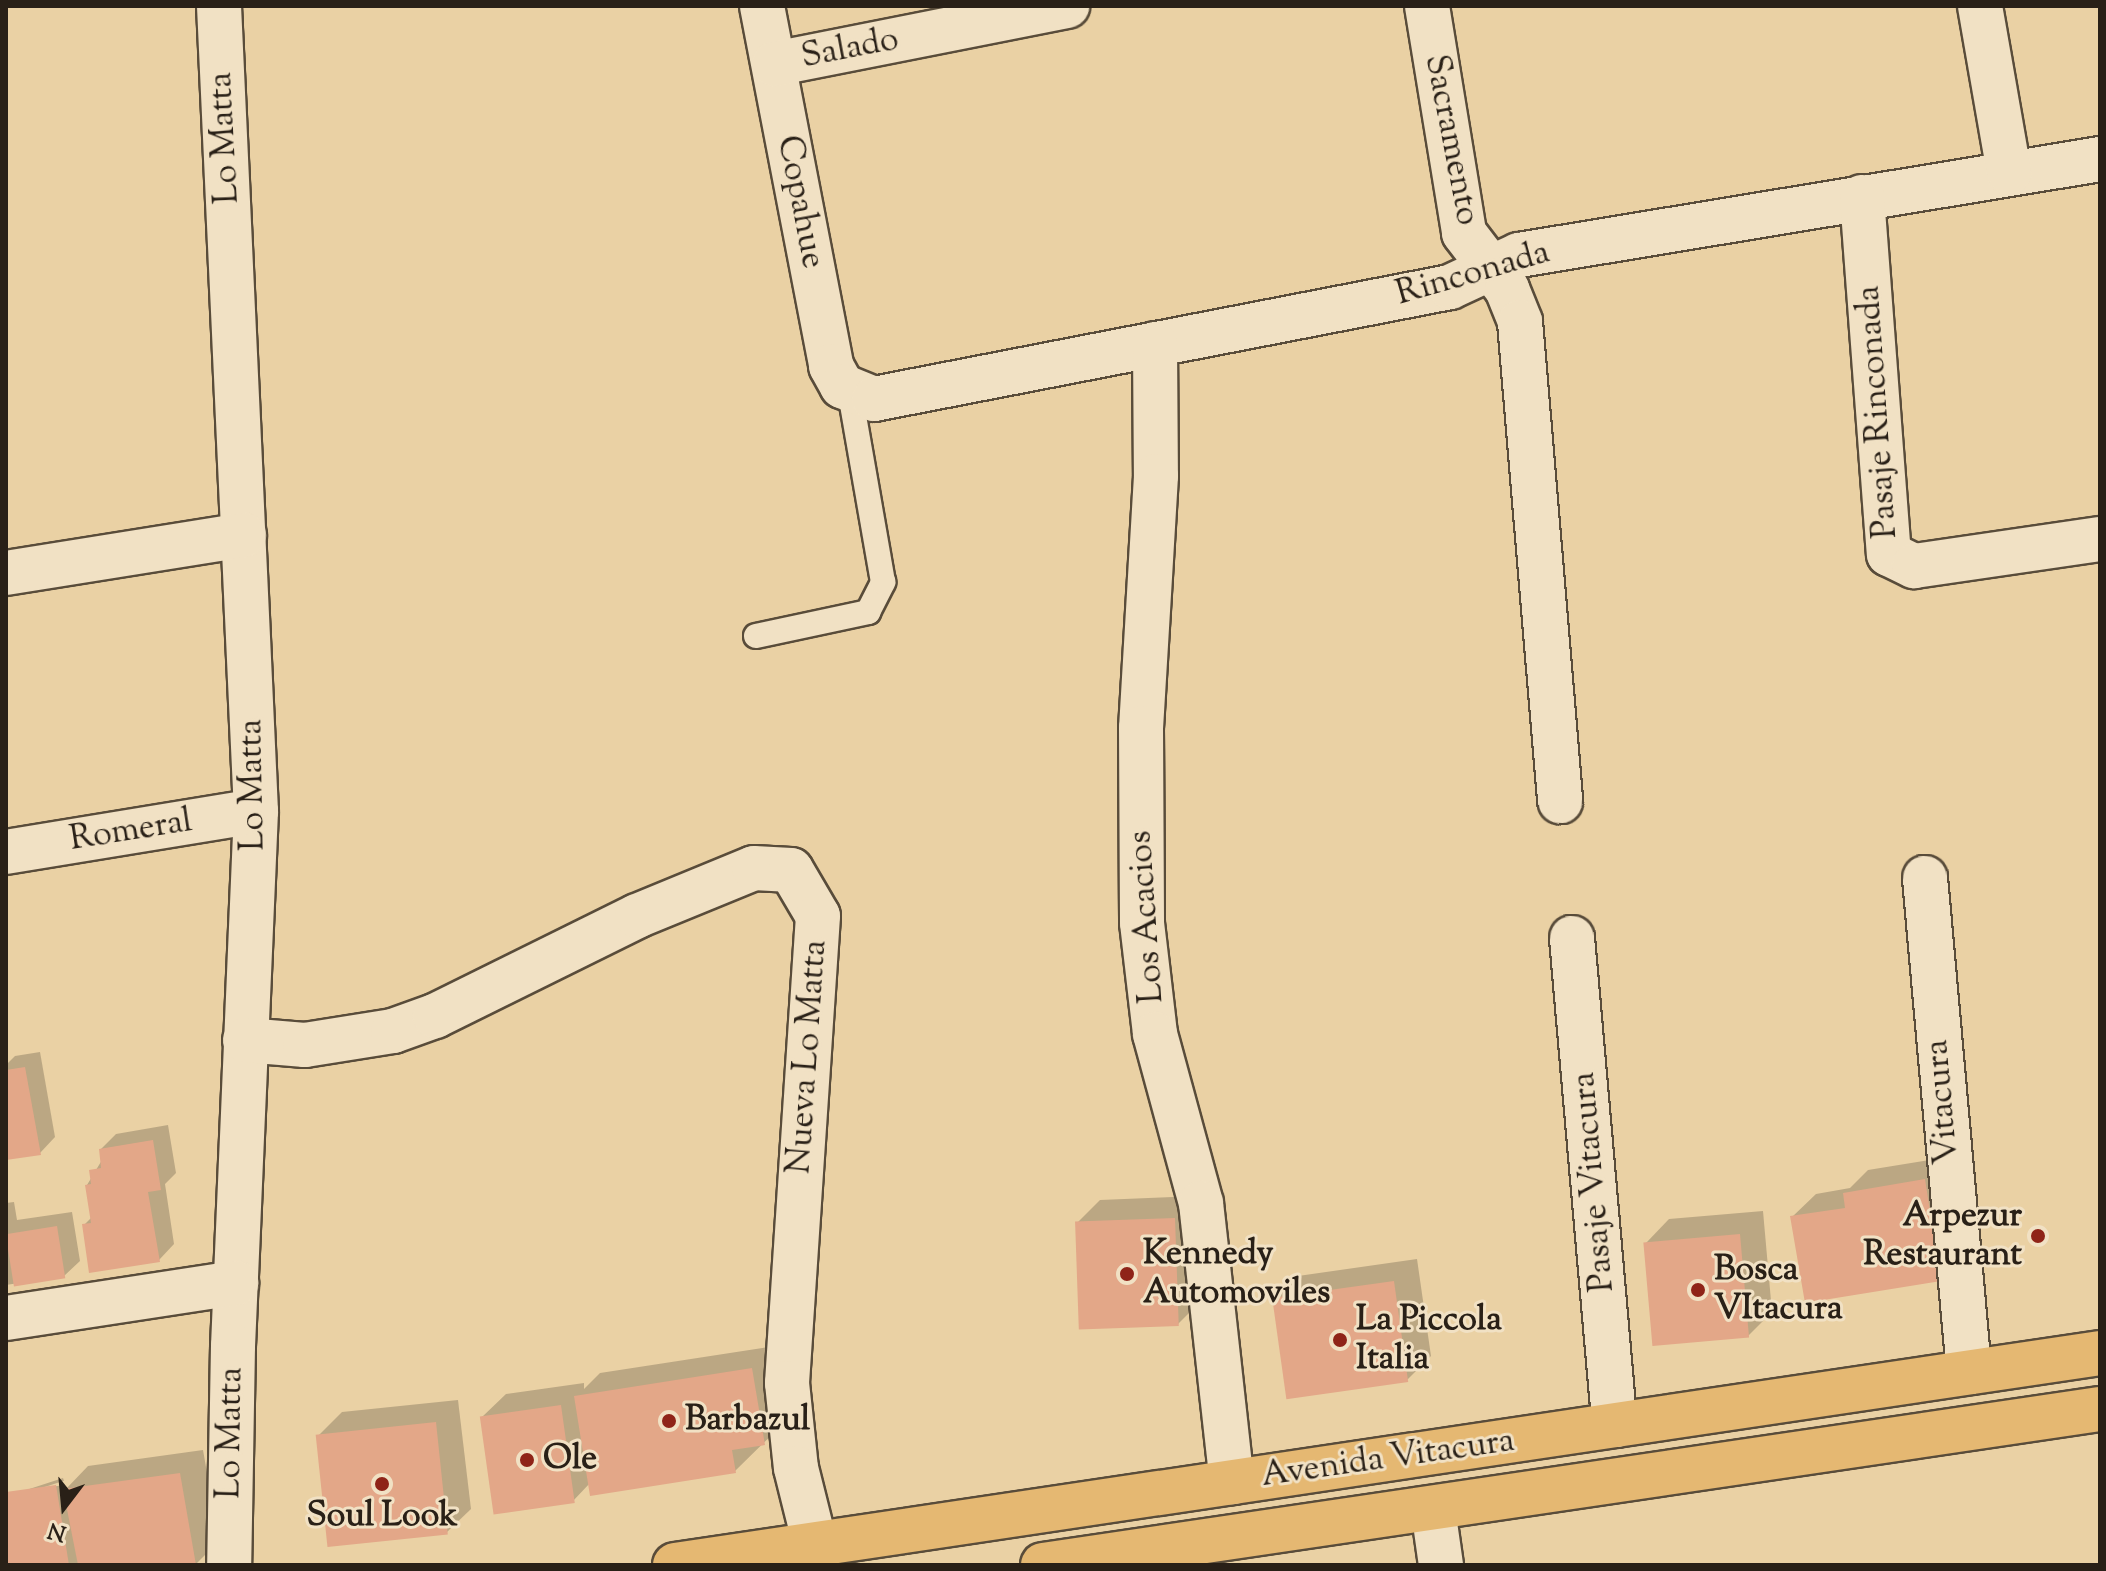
<!DOCTYPE html>
<html>
<head>
<meta charset="utf-8">
<style>
	body { margin:0 }
	#map { position:relative; width:2106px; height:1571px; overflow:hidden; background:#ead1a4; font-family:"Sorts Mill Goudy",serif }
	div>[style] { position:absolute }
	.shadow>* { inset:0; background:#0003; transform-origin:0 0 }
	.building>* { inset:0; background:#e3a788; transform-origin:0 0 }
	.roads { filter:drop-shadow(2px 0 #594c3a) drop-shadow(-2px 0 #594c3a) drop-shadow(0 2px #594c3a) drop-shadow(0 -2px #594c3a) }
	.service>* { height:24px; margin:-12px; padding:0 12px; transform-origin:12px; border-radius:12px; background:#f1e1c4 }
	.minor>* { height:44px; margin:-22px; padding:0 22px; transform-origin:22px; border-radius:22px; background:#f1e1c4 }
	.primary>* { height:44px; margin:-22px; padding:0 22px; transform-origin:22px; border-radius:22px; background:#e5b872 }
	.dots>* { width:22px; height:22px; translate:-50% -50%; box-sizing:border-box; border:4px solid #f1e1c4; border-radius:50% }
	span { translate:-50% -50%; white-space:nowrap; text-align:center; line-height:1.15; -webkit-text-stroke:6px #f1e1c4; paint-order:stroke }
	.street-label { font-size:34px; color:#292017 }
	.poi-label { font-size:34px; color:#292017; font-weight:700 }
	.right { translate:-100% -50%; text-align:right }
	.left { translate:0 -50%; text-align:left }
	.frame { position:absolute; inset:0; border:8px solid #292017; pointer-events:none }
	.north { position:absolute; left:24px; top:1467px; width:80px; height:80px; -webkit-text-stroke:6px #f1e1c4; paint-order:stroke; rotate:196deg; font-size:22px; font-weight:700; line-height:32px; text-align:center; color:#292017 }
	.north::after { content:''; display:block; margin:auto; width:28px; height:36px; background:#292017; clip-path:polygon(50% 0,100% 100%,50% 72%,0 100%) }
</style>
</head>
<body>
<div id="map">
	<div class="shadow">
		<div style="clip-path:polygon(40px 1052px,55px 1137px,40px 1153px,6px 1158px,6px 1065px,15px 1056px)"></div>
		<div style="clip-path:polygon(168px 1125px,176px 1173px,165px 1184px,174px 1244px,159px 1260px,84px 1225px,92px 1217px,87px 1185px,102px 1160px,101px 1149px,116px 1134px)"></div>
		<div style="clip-path:polygon(1948px 1157px,1964px 1256px,1792px 1217px,1816px 1194px,1850px 1188px,1868px 1170px)"></div>
		<div style="clip-path:polygon(1197px 1196px,1201px 1301px,1178px 1324px,1077px 1223px,1100px 1200px)"></div>
		<div style="clip-path:polygon(14px 1202px,17px 1220px,72px 1212px,80px 1261px,64px 1276px,6px 1285px,6px 1203px)"></div>
		<div style="clip-path:polygon(1763px 1211px,1772px 1312px,1748px 1336px,1646px 1243px,1669px 1219px)"></div>
		<div style="clip-path:polygon(1417px 1259px,1431px 1356px,1407px 1380px,1274px 1300px,1298px 1276px)"></div>
		<div style="clip-path:polygon(775px 1346px,787px 1420px,735px 1471px,590px 1483px,573px 1501px,482px 1417px,506px 1394px,584px 1383px,584px 1389px,600px 1373px)"></div>
		<div style="clip-path:polygon(458px 1400px,471px 1509px,447px 1532px,319px 1435px,342px 1412px)"></div>
		<div style="clip-path:polygon(203px 1450px,219px 1541px,195px 1565px,6px 1565px,6px 1494px,64px 1485px,65px 1490px,88px 1466px)"></div>
		<div style="left:63px;top:1478px;width:3px;height:58px;rotate:72deg"></div>
	</div>
	<div class="building">
		<div style="clip-path:polygon(25px 1067px,41px 1155px,6px 1160px,6px 1070px)"></div>
		<div style="clip-path:polygon(153px 1140px,161px 1190px,148px 1192px,160px 1262px,89px 1273px,82px 1224px,91px 1223px,85px 1185px,91px 1184px,89px 1170px,101px 1168px,99px 1149px)"></div>
		<div style="clip-path:polygon(1925px 1179px,1941px 1281px,1805px 1303px,1790px 1216px,1845px 1208px,1843px 1193px)"></div>
		<div style="left:1175px;top:1218px;width:108px;height:100px;rotate:88deg"></div>
		<div style="left:57px;top:1226px;width:53px;height:52px;rotate:81deg"></div>
		<div style="left:1740px;top:1234px;width:104px;height:97px;rotate:85deg"></div>
		<div style="left:1394px;top:1281px;width:102px;height:123px;rotate:82deg"></div>
		<div style="clip-path:polygon(752px 1368px,765px 1445px,732px 1450px,736px 1473px,590px 1496px,574px 1396px)"></div>
		<div style="left:561px;top:1405px;width:99px;height:82px;rotate:82deg"></div>
		<div style="left:436px;top:1422px;width:113px;height:121px;rotate:84deg"></div>
		<div style="clip-path:polygon(180px 1473px,196px 1565px,78px 1565px,63px 1489px)"></div>
		<div style="clip-path:polygon(56px 1485px,69px 1565px,6px 1565px,6px 1492px)"></div>
	</div>
	<div class="roads">
		<div class="service">
			<div style="left:756px;top:636px;width:115px;rotate:-12.1deg"></div>
			<div style="left:868px;top:612px;width:34px;rotate:-63deg"></div>
			<div style="left:883px;top:582px;width:192px;rotate:-99.9deg"></div>
		</div>
		<div class="minor">
			<div style="left:219px;top:6px;width:806px;rotate:87.37deg"></div>
			<div style="left:256px;top:811px;width:535px;rotate:92.46deg"></div>
			<div style="left:233px;top:1346px;width:219px;rotate:91deg"></div>
			<div style="left:762px;top:6px;width:367px;rotate:79.1deg"></div>
			<div style="left:831px;top:366px;width:23px;rotate:61deg"></div>
			<div style="left:842px;top:386px;width:35px;rotate:22deg"></div>
			<div style="left:874px;top:399px;width:587px;rotate:-11deg"></div>
			<div style="left:1450px;top:287px;width:76px;rotate:-24.9deg"></div>
			<div style="left:1519px;top:255px;width:589px;rotate:-9.38deg"></div>
			<div style="left:1427px;top:6px;width:230px;rotate:80.7deg"></div>
			<div style="left:1464px;top:233px;width:71px;rotate:52.5deg"></div>
			<div style="left:1507px;top:289px;width:35px;rotate:68deg"></div>
			<div style="left:1520px;top:322px;width:481px;rotate:85.2deg"></div>
			<div style="left:1980px;top:6px;width:169px;rotate:80.1deg"></div>
			<div style="left:774px;top:64px;width:299px;rotate:-11.2deg"></div>
			<div style="left:1862px;top:197px;width:358px;rotate:85.7deg"></div>
			<div style="left:1889px;top:554px;width:28px;rotate:26deg"></div>
			<div style="left:1914px;top:566px;width:188px;rotate:-8.3deg"></div>
			<div style="left:1155px;top:344px;width:132px;rotate:89.6deg"></div>
			<div style="left:1156px;top:476px;width:252px;rotate:93.4deg"></div>
			<div style="left:1141px;top:728px;width:195px;rotate:89.7deg"></div>
			<div style="left:1142px;top:923px;width:112px;rotate:83.3deg"></div>
			<div style="left:1155px;top:1034px;width:175px;rotate:74.8deg"></div>
			<div style="left:1201px;top:1203px;width:281px;rotate:83.7deg"></div>
			<div style="left:6px;top:573px;width:241px;rotate:-9.1deg"></div>
			<div style="left:6px;top:852px;width:253px;rotate:-9.3deg"></div>
			<div style="left:1925px;top:878px;width:496px;rotate:84.9deg"></div>
			<div style="left:1572px;top:938px;width:489px;rotate:85deg"></div>
			<div style="left:245px;top:1040px;width:60px;rotate:4.8deg"></div>
			<div style="left:305px;top:1045px;width:89px;rotate:-9deg"></div>
			<div style="left:393px;top:1031px;width:45px;rotate:-19.7deg"></div>
			<div style="left:435px;top:1016px;width:225px;rotate:-26.3deg"></div>
			<div style="left:637px;top:916px;width:126px;rotate:-22.3deg"></div>
			<div style="left:754px;top:868px;width:37px;rotate:3deg"></div>
			<div style="left:791px;top:870px;width:53px;rotate:59.6deg"></div>
			<div style="left:818px;top:916px;width:468px;rotate:93.8deg"></div>
			<div style="left:787px;top:1383px;width:85px;rotate:84deg"></div>
			<div style="left:796px;top:1468px;width:78px;rotate:76deg"></div>
			<div style="left:6px;top:1318px;width:233px;rotate:-8.7deg"></div>
			<div style="left:1433px;top:1509px;width:57px;rotate:81.9deg"></div>
		</div>
		<div class="primary">
			<div style="left:675px;top:1565px;width:1441px;rotate:-8.46deg"></div>
			<div style="left:1043px;top:1565px;width:1068px;rotate:-8.4deg"></div>
		</div>
	</div>
	<div class="dots">
		<div style="left:2038px;top:1236px;background:#8f2418"></div>
		<div style="left:1127px;top:1274px;background:#8f2418"></div>
		<div style="left:1698px;top:1290px;background:#8f2418"></div>
		<div style="left:1340px;top:1340px;background:#8f2418"></div>
		<div style="left:669px;top:1421px;background:#8f2418"></div>
		<div style="left:527px;top:1460px;background:#8f2418"></div>
		<div style="left:382px;top:1484px;background:#8f2418"></div>
	</div>
	<div class="street-label">
		<span style="left:850px;top:49px;rotate:-11deg">Salado</span>
		<span style="left:225px;top:138px;rotate:-93deg">Lo Matta</span>
		<span style="left:1451px;top:140px;rotate:79deg">Sacramento</span>
		<span style="left:800px;top:202px;rotate:79deg">Copahue</span>
		<span style="left:1473px;top:274px;rotate:-16deg">Rinconada</span>
		<span style="left:1878px;top:412px;rotate:-94deg">Pasaje Rinconada</span>
		<span style="left:253px;top:785px;rotate:-91deg">Lo Matta</span>
		<span style="left:131px;top:831px;rotate:-9deg">Romeral</span>
		<span style="left:1147px;top:917px;rotate:-94deg">Los Acacios</span>
		<span style="left:808px;top:1057px;rotate:-86deg">Nueva Lo Matta</span>
		<span style="left:1943px;top:1102px;rotate:-95deg">Vitacura</span>
		<span style="left:1594px;top:1182px;rotate:-95deg">Pasaje Vitacura</span>
		<span style="left:231px;top:1433px;rotate:-89deg">Lo Matta</span>
		<span style="left:1388px;top:1459px;rotate:-8deg">Avenida Vitacura</span>
	</div>
	<div class="poi-label">
		<span class="right" style="left:2022px;top:1236px">Arpezur<br>Restaurant</span>
		<span class="left" style="left:1143px;top:1274px">Kennedy<br>Automoviles</span>
		<span class="left" style="left:1714px;top:1290px">Bosca<br>VItacura</span>
		<span class="left" style="left:1356px;top:1340px">La Piccola<br>Italia</span>
		<span class="left" style="left:685px;top:1421px">Barbazul</span>
		<span class="left" style="left:543px;top:1460px">Ole</span>
		<span style="left:382px;top:1517px">Soul Look</span>
	</div>
	<div class="frame"></div>
	<div class="north">N</div>
</div>
</body>
</html>
